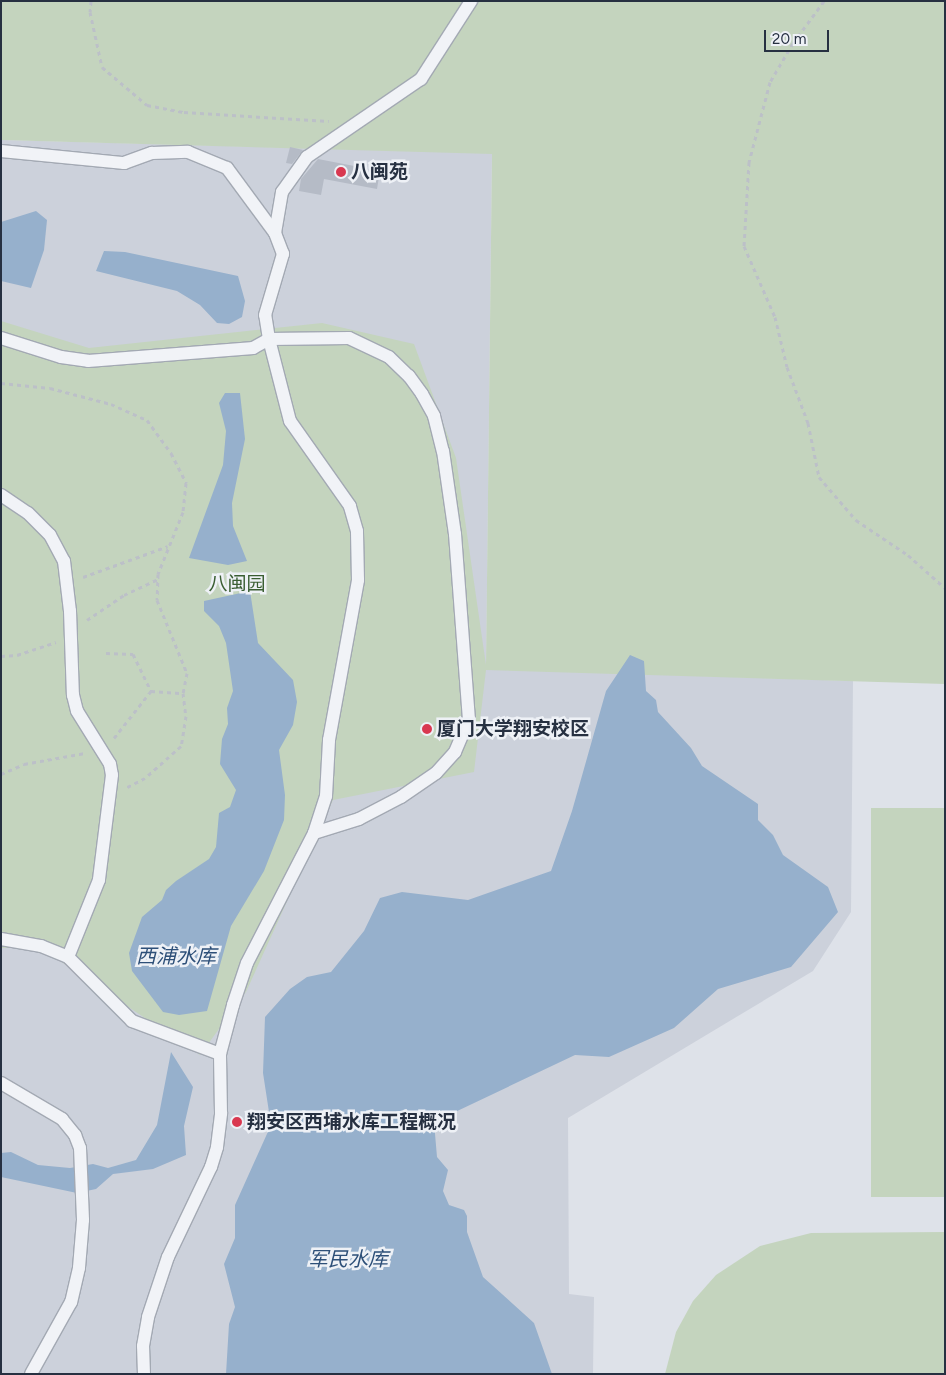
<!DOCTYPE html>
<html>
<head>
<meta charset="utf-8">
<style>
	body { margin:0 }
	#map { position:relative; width:946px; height:1375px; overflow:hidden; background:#dee2e9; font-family:Figtree,"Noto Sans SC",sans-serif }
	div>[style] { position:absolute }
	.built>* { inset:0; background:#ccd1db }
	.green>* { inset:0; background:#c4d4be; transform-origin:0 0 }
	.water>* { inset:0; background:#96b0cc }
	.building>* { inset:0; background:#b5bbc6 }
	.path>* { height:3px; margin-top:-1.5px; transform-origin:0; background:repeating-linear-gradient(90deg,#bcc0c8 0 4px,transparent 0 8px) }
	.roads { filter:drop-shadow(1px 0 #a3a9b3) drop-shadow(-1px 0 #a3a9b3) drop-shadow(0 1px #a3a9b3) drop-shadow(0 -1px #a3a9b3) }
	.lane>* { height:12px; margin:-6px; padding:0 6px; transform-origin:6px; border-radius:6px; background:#f1f3f7 }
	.dots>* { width:14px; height:14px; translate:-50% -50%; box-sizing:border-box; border:2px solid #eef1f6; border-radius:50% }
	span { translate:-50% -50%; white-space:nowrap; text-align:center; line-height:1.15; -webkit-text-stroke:5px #eef1f6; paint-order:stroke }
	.poi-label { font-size:19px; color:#263041; font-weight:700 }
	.left { translate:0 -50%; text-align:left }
	.park-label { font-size:19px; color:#3a5e32 }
	.water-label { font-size:20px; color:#2d4f78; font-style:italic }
	.frame { position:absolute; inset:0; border:2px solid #263041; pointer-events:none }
	.scale { position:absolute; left:764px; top:30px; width:65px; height:22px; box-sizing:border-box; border:2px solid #263041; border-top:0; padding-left:6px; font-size:15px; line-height:18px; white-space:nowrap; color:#263041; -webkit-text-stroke:4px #eef1f6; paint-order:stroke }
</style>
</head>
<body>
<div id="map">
	<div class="built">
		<div style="clip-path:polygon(1px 140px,492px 153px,486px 669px,853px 681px,851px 912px,813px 971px,568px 1118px,569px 1294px,594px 1297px,593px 1374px,1px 1374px)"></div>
	</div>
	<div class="green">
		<div style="clip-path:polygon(1px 1px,945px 1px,945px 684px,486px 670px,474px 772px,333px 800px,246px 992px,200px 1055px,39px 947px,1px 948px,1px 321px,89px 348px,322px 323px,414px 344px,456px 458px,486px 665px,492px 154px,1px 140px)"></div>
		<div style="left:945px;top:808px;width:389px;height:74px;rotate:90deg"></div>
		<div style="clip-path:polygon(945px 1232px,945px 1374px,665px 1374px,676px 1332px,693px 1301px,716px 1275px,760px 1246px,811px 1233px)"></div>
	</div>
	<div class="water">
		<div style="clip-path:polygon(36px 211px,47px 220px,44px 250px,31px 288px,1px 281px,1px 222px)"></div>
		<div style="clip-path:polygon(104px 251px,125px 252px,238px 276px,245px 301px,242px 317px,229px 324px,217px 323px,200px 305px,177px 291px,96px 271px)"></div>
		<div style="clip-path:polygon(225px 393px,240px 393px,245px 439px,232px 503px,233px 526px,247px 561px,228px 565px,189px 558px,223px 465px,226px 431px,219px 403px)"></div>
		<div style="clip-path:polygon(250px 591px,258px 643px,293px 680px,297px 702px,293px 725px,279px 750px,285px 795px,284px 820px,264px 871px,231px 926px,207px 1011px,179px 1015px,163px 1012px,132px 971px,129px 953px,142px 917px,162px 900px,166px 890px,176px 881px,209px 859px,216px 847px,219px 813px,230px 807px,236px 790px,220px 764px,222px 739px,228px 724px,227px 708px,233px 691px,226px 643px,219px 626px,204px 611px,204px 601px)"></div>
		<div style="clip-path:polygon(630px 655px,644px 661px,646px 691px,656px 700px,658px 712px,691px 748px,702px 766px,758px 804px,758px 820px,773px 835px,783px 855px,828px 887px,838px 912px,791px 967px,718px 989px,674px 1028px,609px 1057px,575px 1055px,434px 1122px,437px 1157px,448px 1170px,443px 1191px,449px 1205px,464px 1210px,467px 1216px,467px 1232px,483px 1277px,534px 1323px,552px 1374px,226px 1374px,229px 1324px,235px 1307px,224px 1264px,235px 1238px,235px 1205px,271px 1125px,263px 1073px,265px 1017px,290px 989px,307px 977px,331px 972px,364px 931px,380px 898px,402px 892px,468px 900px,551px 871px,572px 811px,606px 691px)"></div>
		<div style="clip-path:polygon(171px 1052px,193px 1087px,184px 1126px,186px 1155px,153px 1169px,113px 1174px,96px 1189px,77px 1193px,1px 1177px,1px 1153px,11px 1152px,38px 1165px,70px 1168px,93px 1164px,108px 1168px,136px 1160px,157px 1125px)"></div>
	</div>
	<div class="building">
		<div style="clip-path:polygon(290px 147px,303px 150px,292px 164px,286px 163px)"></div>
		<div style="clip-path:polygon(318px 159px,380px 171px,377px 189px,324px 179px,321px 195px,299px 191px,301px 179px)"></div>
	</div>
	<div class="path">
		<div style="left:91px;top:1px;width:11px;rotate:95deg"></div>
		<div style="left:90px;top:12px;width:56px;rotate:77.7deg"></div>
		<div style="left:102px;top:67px;width:59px;rotate:40.2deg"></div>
		<div style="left:147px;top:105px;width:38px;rotate:11deg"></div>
		<div style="left:184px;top:112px;width:145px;rotate:3.6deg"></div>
		<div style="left:824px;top:1px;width:52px;rotate:126.4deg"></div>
		<div style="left:793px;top:43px;width:45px;rotate:120.5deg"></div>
		<div style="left:770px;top:82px;width:83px;rotate:104.7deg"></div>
		<div style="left:749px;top:162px;width:84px;rotate:93.4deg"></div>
		<div style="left:744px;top:246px;width:77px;rotate:66.4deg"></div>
		<div style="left:775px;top:317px;width:51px;rotate:76.5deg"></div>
		<div style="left:787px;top:367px;width:60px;rotate:69.4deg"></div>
		<div style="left:808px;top:423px;width:55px;rotate:78.5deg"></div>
		<div style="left:819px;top:477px;width:57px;rotate:49.3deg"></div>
		<div style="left:856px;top:520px;width:63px;rotate:33.9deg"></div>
		<div style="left:908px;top:555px;width:50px;rotate:41.7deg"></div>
		<div style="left:1px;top:383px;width:49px;rotate:5.8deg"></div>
		<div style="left:50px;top:388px;width:63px;rotate:14.7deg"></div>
		<div style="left:111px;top:404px;width:39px;rotate:24deg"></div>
		<div style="left:147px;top:420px;width:41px;rotate:54deg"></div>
		<div style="left:171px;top:453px;width:34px;rotate:63deg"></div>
		<div style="left:186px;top:483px;width:29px;rotate:96deg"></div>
		<div style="left:183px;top:512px;width:67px;rotate:112deg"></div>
		<div style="left:158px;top:574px;width:26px;rotate:92deg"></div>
		<div style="left:157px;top:600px;width:79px;rotate:67.7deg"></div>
		<div style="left:187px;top:673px;width:20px;rotate:101deg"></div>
		<div style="left:183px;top:693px;width:23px;rotate:83deg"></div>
		<div style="left:186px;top:716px;width:30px;rotate:99deg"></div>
		<div style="left:181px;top:746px;width:48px;rotate:138.4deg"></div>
		<div style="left:145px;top:778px;width:20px;rotate:153deg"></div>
		<div style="left:83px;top:577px;width:90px;rotate:-20deg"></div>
		<div style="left:87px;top:620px;width:45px;rotate:-34deg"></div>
		<div style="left:124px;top:595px;width:38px;rotate:-25deg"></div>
		<div style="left:106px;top:653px;width:27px;rotate:2deg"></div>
		<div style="left:133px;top:654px;width:41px;rotate:64.1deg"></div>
		<div style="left:1px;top:656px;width:16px;rotate:-4deg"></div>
		<div style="left:17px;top:655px;width:41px;rotate:-18.4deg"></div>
		<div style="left:114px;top:738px;width:60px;rotate:-51.8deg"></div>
		<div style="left:151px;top:691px;width:32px;rotate:4deg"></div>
		<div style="left:1px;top:774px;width:25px;rotate:-23deg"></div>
		<div style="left:24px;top:764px;width:62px;rotate:-10.2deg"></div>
	</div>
	<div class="roads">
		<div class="lane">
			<div style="left:1px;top:151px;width:124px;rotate:5.6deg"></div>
			<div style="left:124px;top:163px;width:30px;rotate:-20deg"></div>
			<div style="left:152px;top:153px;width:36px;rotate:-2deg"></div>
			<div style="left:188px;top:152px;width:42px;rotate:22.3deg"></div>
			<div style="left:227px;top:168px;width:81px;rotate:53.6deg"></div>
			<div style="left:1px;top:338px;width:63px;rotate:17.6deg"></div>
			<div style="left:61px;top:357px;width:27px;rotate:8deg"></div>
			<div style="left:88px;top:361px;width:166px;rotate:-4.5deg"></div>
			<div style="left:253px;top:348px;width:18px;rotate:-29deg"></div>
			<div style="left:269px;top:339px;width:80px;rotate:-0.7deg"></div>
			<div style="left:349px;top:338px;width:44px;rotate:25.4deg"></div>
			<div style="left:389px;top:357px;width:28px;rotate:44deg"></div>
			<div style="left:409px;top:376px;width:22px;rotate:54deg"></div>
			<div style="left:422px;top:394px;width:25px;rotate:61deg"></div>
			<div style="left:434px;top:416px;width:36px;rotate:76deg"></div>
			<div style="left:443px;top:451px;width:84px;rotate:81.8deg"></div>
			<div style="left:455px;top:534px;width:186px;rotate:85.7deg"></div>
			<div style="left:469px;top:719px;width:36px;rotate:113deg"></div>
			<div style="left:455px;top:752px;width:28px;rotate:132deg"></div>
			<div style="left:436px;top:773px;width:42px;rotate:145.6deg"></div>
			<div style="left:401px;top:797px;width:47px;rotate:152.4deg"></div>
			<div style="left:359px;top:819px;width:47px;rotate:162.7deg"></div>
			<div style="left:1px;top:495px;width:32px;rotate:34deg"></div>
			<div style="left:28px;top:513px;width:31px;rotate:45deg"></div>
			<div style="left:50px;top:535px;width:30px;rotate:62deg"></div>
			<div style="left:64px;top:561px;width:50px;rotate:83.2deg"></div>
			<div style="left:70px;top:611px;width:84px;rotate:88deg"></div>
			<div style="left:73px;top:695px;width:16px;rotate:76deg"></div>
			<div style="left:77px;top:711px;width:62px;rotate:58.1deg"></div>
			<div style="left:110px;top:764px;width:11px;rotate:80deg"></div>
			<div style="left:112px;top:775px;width:106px;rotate:97.1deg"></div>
			<div style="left:99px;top:880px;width:83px;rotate:111.9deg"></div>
			<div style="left:1px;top:939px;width:41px;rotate:9.9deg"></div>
			<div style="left:41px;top:946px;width:29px;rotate:22deg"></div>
			<div style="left:68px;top:957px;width:91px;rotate:45deg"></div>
			<div style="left:132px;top:1021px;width:94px;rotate:20.6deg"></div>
			<div style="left:1px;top:1083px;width:71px;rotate:30.5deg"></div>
			<div style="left:62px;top:1119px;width:21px;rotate:51deg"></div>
			<div style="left:75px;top:1135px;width:14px;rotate:69deg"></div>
			<div style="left:80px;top:1148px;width:72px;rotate:87.6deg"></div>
			<div style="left:83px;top:1220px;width:48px;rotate:94.8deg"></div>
			<div style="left:79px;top:1268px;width:35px;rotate:103deg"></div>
			<div style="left:71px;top:1302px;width:82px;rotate:119.1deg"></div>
			<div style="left:144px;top:1374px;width:28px;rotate:-92deg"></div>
			<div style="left:143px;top:1346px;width:29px;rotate:-80deg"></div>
			<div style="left:148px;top:1317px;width:63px;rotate:-71.6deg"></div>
			<div style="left:168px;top:1257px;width:100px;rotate:-64.5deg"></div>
			<div style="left:211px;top:1167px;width:21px;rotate:-73deg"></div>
			<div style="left:217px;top:1147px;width:34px;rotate:-83deg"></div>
			<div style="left:221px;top:1113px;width:59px;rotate:-91deg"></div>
			<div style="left:220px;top:1054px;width:51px;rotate:-75.1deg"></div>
			<div style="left:233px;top:1005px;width:44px;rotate:-71.6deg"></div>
			<div style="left:247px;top:963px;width:146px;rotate:-62.7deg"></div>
			<div style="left:314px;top:833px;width:39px;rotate:-72deg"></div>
			<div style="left:326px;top:796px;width:56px;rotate:-86.9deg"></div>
			<div style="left:329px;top:740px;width:163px;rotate:-79.7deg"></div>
			<div style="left:358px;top:580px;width:49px;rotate:-91.2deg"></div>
			<div style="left:357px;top:531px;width:26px;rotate:-106deg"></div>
			<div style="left:350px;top:506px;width:104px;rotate:-125.2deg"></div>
			<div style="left:290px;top:421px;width:85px;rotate:-104.4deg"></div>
			<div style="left:269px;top:339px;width:24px;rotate:-99deg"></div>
			<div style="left:265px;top:315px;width:64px;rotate:-73.6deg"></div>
			<div style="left:283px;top:254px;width:22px;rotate:-111deg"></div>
			<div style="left:275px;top:233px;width:42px;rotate:-80.3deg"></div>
			<div style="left:282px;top:192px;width:43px;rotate:-54.5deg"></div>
			<div style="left:307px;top:157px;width:138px;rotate:-34.4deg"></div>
			<div style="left:421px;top:79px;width:93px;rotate:-57.3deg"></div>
		</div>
	</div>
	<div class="dots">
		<div style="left:341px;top:172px;background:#d93850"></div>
		<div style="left:427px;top:729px;background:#d93850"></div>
		<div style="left:237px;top:1122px;background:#d93850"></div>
	</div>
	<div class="poi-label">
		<span class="left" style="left:351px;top:172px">八闽苑</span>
		<span class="left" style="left:437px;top:729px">厦门大学翔安校区</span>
		<span class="left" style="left:247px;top:1122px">翔安区西埔水库工程概况</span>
	</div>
	<div class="park-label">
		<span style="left:237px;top:584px">八闽园</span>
	</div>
	<div class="water-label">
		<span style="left:176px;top:956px">西浦水库</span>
		<span style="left:348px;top:1259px">军民水库</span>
	</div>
	<div class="frame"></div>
	<div class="scale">20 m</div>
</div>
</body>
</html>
